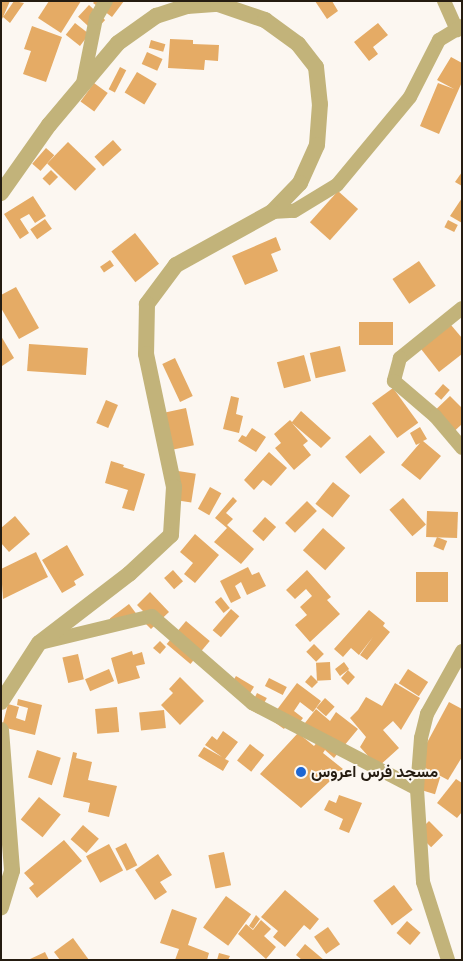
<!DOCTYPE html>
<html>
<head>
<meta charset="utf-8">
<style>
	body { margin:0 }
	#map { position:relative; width:463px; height:961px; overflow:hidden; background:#fcf7f1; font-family:Karla,Vazirmatn,sans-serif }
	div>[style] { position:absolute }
	.building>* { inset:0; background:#e5ab65; transform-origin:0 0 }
	.minor>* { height:14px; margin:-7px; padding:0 7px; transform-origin:7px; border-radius:7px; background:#c2b37a }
	.tertiary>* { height:16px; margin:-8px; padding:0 8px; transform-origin:8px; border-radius:8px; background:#c2b37a }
	.dots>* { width:14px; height:14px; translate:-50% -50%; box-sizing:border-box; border:2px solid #fcf7f1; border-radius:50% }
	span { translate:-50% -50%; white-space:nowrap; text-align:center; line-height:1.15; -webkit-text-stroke:4px #fcf7f1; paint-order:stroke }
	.poi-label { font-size:16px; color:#251c11; font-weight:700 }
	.left { translate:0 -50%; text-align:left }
	.frame { position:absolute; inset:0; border:2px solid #251c11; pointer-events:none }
</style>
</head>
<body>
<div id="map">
	<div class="building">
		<div style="clip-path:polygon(1px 1px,10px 1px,3px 17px,14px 1px,24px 3px,10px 23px,3px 17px,1px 21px)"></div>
		<div style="clip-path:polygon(49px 1px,81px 1px,61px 33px,38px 18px)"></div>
		<div style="clip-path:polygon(95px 1px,124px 1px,112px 17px,93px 3px)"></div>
		<div style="clip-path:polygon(315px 1px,332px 1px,338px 11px,327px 19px)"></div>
		<div style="left:89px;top:5px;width:22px;height:16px;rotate:43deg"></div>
		<div style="left:75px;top:23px;width:18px;height:15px;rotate:38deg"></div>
		<div style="clip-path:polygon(378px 23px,388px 35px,373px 47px,378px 54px,369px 61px,354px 42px)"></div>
		<div style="clip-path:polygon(32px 26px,62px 37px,46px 82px,23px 74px,31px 51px,24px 49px)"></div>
		<div style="clip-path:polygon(170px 39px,193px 40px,193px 44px,219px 45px,218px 61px,205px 60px,204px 70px,168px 68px)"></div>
		<div style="left:151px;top:40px;width:15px;height:8px;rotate:16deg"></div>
		<div style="left:147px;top:52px;width:17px;height:13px;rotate:24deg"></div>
		<div style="clip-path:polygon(451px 57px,462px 63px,462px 82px,439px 134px,420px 126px,438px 83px,454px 89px,437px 80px)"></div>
		<div style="left:120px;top:67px;width:7px;height:25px;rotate:27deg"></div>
		<div style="left:137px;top:72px;width:23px;height:24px;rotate:31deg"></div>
		<div style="left:94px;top:83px;width:17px;height:23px;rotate:36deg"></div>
		<div style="left:113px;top:140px;width:13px;height:25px;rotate:48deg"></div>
		<div style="left:68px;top:142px;width:39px;height:30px;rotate:44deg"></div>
		<div style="left:46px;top:148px;width:11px;height:21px;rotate:41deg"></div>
		<div style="left:51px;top:170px;width:10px;height:12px;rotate:45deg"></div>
		<div style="clip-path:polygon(462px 172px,462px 186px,455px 182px)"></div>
		<div style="left:338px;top:191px;width:27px;height:42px;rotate:42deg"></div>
		<div style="clip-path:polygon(33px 196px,46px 216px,35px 223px,29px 214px,20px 219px,29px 233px,20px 239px,4px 214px)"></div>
		<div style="clip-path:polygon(462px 198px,462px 223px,450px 216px)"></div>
		<div style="left:45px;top:219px;width:12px;height:18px;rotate:55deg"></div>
		<div style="left:448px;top:220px;width:11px;height:8px;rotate:27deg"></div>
		<div style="left:135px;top:233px;width:39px;height:30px;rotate:52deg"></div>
		<div style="clip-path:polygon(276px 237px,281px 250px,271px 254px,278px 271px,245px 285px,232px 256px)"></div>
		<div style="left:110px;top:260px;width:7px;height:12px;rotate:56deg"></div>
		<div style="left:419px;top:261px;width:30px;height:32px;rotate:56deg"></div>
		<div style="clip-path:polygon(16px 287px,39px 328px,19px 339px,1px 308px,1px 295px)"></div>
		<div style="left:359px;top:322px;width:34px;height:23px"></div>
		<div style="clip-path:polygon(451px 325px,462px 338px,462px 354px,439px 372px,421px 349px)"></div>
		<div style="clip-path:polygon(1px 336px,14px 358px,2px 366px,1px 364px)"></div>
		<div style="left:29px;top:344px;width:59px;height:27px;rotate:4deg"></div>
		<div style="left:340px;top:346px;width:26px;height:31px;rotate:77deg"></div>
		<div style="left:304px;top:355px;width:27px;height:28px;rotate:75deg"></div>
		<div style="left:175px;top:358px;width:42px;height:14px;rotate:65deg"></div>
		<div style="left:443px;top:384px;width:9px;height:13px;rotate:41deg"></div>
		<div style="left:393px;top:388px;width:43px;height:26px;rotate:54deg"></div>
		<div style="clip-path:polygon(231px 396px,239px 398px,236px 414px,243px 416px,239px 433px,223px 429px)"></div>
		<div style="clip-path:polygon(450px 396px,462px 408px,462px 424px,448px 437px,428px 417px)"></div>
		<div style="left:106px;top:400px;width:13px;height:25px;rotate:23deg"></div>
		<div style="left:186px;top:408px;width:38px;height:26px;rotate:78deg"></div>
		<div style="clip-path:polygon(301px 411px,331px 438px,321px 448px,292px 423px,308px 441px,303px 445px,311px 455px,294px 470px,275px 448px,281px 443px,274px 434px,290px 420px,292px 422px)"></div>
		<div style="clip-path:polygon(420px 427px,427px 439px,423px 441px,441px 456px,420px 480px,401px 465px,420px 443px,416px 445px,410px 433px)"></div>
		<div style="clip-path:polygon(252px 428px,266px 437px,256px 452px,238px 441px,242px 435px,246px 437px)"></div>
		<div style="left:370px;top:435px;width:23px;height:33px;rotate:49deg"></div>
		<div style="clip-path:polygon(269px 452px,287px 468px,271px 486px,263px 480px,254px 490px,244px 480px)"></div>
		<div style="clip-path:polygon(111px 461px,124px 465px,123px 467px,145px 474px,134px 511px,122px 508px,128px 490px,105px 483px)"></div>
		<div style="left:178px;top:471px;width:18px;height:29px;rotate:9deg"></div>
		<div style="left:333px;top:482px;width:22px;height:28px;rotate:39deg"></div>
		<div style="left:210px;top:487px;width:13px;height:25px;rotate:29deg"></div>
		<div style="clip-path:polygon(233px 497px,237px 501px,226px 513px,233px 519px,227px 525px,254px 549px,241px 564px,214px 542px,227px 528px,215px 518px)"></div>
		<div style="left:403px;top:498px;width:35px;height:18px;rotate:49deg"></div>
		<div style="left:307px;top:501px;width:14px;height:31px;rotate:45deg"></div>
		<div style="left:427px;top:511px;width:31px;height:26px;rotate:2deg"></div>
		<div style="clip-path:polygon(15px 516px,30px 534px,9px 552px,1px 543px,1px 528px)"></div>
		<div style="left:265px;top:517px;width:15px;height:19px;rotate:42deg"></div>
		<div style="left:323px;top:528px;width:30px;height:30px;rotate:42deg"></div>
		<div style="clip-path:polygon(195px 534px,219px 555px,195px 583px,184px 574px,193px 563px,180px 552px)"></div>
		<div style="left:437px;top:537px;width:11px;height:10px;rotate:22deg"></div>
		<div style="clip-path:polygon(67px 545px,84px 575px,74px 581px,76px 585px,62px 593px,42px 560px)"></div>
		<div style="clip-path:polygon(36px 552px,48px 577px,3px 599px,1px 569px)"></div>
		<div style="clip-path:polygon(248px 567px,252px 575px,259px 572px,266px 586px,247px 595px,241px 582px,235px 586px,241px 598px,231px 603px,220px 581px)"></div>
		<div style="left:173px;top:570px;width:15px;height:12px;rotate:48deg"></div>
		<div style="clip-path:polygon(307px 570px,331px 597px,327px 600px,340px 614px,310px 642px,295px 625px,307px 615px,300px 607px,312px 596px,306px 589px,295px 599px,286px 590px)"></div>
		<div style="left:416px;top:572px;width:32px;height:30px"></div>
		<div style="clip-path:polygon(150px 592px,169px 612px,151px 629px,141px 619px,146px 614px,137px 605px)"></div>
		<div style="left:221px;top:597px;width:14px;height:8px;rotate:51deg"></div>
		<div style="left:129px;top:604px;width:15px;height:24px;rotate:53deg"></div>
		<div style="left:231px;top:609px;width:11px;height:28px;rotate:41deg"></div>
		<div style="clip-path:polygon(369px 610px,385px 623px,383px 626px,390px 632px,367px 660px,360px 655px,373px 637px,359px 655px,351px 648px,343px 657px,334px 649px)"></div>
		<div style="left:186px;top:621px;width:31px;height:30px;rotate:40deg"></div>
		<div style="clip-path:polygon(160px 641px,166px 647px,160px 654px,153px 648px)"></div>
		<div style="left:314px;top:644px;width:14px;height:11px;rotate:45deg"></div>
		<div style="clip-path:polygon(132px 651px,133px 655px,142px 652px,145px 664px,136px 666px,140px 678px,118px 684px,111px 658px)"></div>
		<div style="left:78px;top:654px;width:26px;height:16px;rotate:77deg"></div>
		<div style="left:330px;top:662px;width:18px;height:14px;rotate:87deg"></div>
		<div style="clip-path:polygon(344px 662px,349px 669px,348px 670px,355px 677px,348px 685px,341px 678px,348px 670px,340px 676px,335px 669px)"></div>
		<div style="left:109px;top:669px;width:13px;height:26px;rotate:67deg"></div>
		<div style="left:408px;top:669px;width:24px;height:17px;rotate:33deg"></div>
		<div style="clip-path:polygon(311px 675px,318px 682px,312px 688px,305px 682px)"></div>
		<div style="left:236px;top:676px;width:21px;height:13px;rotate:31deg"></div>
		<div style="clip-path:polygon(180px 677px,204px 701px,180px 725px,161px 705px,173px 693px,169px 689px)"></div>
		<div style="left:269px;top:678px;width:20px;height:9px;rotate:27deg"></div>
		<div style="clip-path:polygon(297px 683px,321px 701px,313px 712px,300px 702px,294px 711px,303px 718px,297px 726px,290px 721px,284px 729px,270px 719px)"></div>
		<div style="clip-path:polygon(395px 683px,420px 698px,401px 730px,393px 721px,383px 730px,399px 748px,378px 767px,360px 747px,366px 737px,350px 718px,358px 710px,366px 697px,382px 706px)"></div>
		<div style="left:257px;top:693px;width:11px;height:18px;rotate:27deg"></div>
		<div style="left:325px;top:698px;width:13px;height:13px;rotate:42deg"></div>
		<div style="clip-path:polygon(18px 699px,42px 705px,35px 735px,2px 727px,8px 704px,19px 707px,16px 718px,25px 721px,28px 708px,17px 705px)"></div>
		<div style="clip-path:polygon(449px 702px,462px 709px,462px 757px,448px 780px,416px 763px)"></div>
		<div style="left:117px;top:707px;width:25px;height:22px;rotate:85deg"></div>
		<div style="clip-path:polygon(316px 709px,330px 721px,336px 712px,358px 729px,334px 758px,325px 750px,323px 753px,343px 769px,301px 808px,260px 774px,298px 733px,314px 746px,318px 741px,301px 728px)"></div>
		<div style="left:164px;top:710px;width:18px;height:25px;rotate:84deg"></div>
		<div style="clip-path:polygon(223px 731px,238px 742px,225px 759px,229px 761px,223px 771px,198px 756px,204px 747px,222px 757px,205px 745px,212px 736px,217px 740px)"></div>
		<div style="left:250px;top:744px;width:18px;height:21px;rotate:38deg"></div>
		<div style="left:37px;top:750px;width:25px;height:29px;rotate:18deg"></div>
		<div style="clip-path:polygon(73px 752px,77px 753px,76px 758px,92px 762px,88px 780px,117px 786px,109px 817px,88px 812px,90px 803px,63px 797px)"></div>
		<div style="left:424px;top:772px;width:17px;height:18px;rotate:17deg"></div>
		<div style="clip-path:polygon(456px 779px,462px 783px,462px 812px,457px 818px,437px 803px)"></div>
		<div style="clip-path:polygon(339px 795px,362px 803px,349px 833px,339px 829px,343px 819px,324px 810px,329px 800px,336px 803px)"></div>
		<div style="left:39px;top:797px;width:28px;height:29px;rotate:39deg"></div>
		<div style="left:429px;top:821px;width:20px;height:17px;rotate:45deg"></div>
		<div style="left:83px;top:825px;width:21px;height:19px;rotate:41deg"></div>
		<div style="clip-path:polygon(64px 840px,82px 861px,37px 898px,29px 888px,34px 884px,24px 873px)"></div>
		<div style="left:126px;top:843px;width:25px;height:12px;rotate:63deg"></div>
		<div style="left:109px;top:844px;width:30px;height:26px;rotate:62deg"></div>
		<div style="left:224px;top:852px;width:34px;height:16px;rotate:78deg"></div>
		<div style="clip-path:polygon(158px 854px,172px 875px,160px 882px,167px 892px,155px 900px,135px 870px)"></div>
		<div style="left:394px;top:885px;width:31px;height:26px;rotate:53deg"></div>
		<div style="clip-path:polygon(285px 890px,319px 919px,310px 930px,304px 925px,285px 947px,273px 937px,278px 931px,261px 917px)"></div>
		<div style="left:226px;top:896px;width:31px;height:39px;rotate:36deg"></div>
		<div style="clip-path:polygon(172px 909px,197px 918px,188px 945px,209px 953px,207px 960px,175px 960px,179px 949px,160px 943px)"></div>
		<div style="clip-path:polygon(256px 915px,260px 919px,253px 929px,249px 926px)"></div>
		<div style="clip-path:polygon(261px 920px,271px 929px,264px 936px,276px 947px,266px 959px,238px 934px,246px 924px,253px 930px)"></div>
		<div style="left:407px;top:921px;width:18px;height:16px;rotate:41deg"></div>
		<div style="left:328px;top:927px;width:21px;height:17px;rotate:55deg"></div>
		<div style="clip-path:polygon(73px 938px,89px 960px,60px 960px,54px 952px)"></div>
		<div style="clip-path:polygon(305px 944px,324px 960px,302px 960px,296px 955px)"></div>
		<div style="clip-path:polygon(45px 952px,49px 960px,28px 960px)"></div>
		<div style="clip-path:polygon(219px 953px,230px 956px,228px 960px,217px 960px)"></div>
	</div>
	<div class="minor">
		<div style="left:444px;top:1px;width:32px;rotate:66deg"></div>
		<div style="left:83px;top:83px;width:66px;rotate:-78.7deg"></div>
		<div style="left:96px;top:18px;width:20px;rotate:-60deg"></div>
		<div style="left:272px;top:212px;width:22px;rotate:-3deg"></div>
		<div style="left:294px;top:211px;width:50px;rotate:-31.2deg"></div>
		<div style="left:337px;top:185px;width:114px;rotate:-50.3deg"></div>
		<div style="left:410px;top:97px;width:64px;rotate:-63deg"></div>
		<div style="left:439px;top:40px;width:27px;rotate:-31deg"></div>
		<div style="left:462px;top:308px;width:80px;rotate:141.1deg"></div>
		<div style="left:400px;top:358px;width:24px;rotate:105deg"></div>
		<div style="left:394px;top:381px;width:54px;rotate:40.5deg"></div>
		<div style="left:435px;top:416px;width:42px;rotate:49.8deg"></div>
		<div style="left:40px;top:643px;width:115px;rotate:-13.6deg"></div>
		<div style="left:152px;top:616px;width:133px;rotate:41deg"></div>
		<div style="left:252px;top:703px;width:186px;rotate:27.5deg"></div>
		<div style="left:417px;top:789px;width:93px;rotate:86.3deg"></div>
		<div style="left:423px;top:882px;width:82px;rotate:72.2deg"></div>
		<div style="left:417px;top:789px;width:51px;rotate:-85.5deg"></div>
		<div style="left:421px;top:738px;width:25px;rotate:-76deg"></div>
		<div style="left:427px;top:714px;width:72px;rotate:-60.9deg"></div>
	</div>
	<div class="tertiary">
		<div style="left:1px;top:193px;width:83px;rotate:-54.8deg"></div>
		<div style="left:49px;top:125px;width:107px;rotate:-49.9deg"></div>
		<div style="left:118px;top:43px;width:47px;rotate:-35.4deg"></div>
		<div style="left:156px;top:16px;width:33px;rotate:-18deg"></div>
		<div style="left:187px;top:6px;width:31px;rotate:-4deg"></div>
		<div style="left:218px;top:4px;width:50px;rotate:18.8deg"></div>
		<div style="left:265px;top:20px;width:41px;rotate:36deg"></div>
		<div style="left:298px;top:44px;width:29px;rotate:52deg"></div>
		<div style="left:316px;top:67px;width:37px;rotate:84deg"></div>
		<div style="left:320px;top:104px;width:41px;rotate:94.2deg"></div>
		<div style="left:317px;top:145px;width:42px;rotate:114.1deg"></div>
		<div style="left:300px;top:183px;width:40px;rotate:134deg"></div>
		<div style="left:272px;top:212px;width:110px;rotate:151.1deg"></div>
		<div style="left:176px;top:265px;width:49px;rotate:126.6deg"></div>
		<div style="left:147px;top:304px;width:50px;rotate:91.1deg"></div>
		<div style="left:146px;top:354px;width:136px;rotate:78.1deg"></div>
		<div style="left:174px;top:487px;width:48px;rotate:93.6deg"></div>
		<div style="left:171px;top:535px;width:57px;rotate:137.1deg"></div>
		<div style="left:129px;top:574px;width:113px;rotate:142.5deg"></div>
		<div style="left:39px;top:643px;width:70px;rotate:122.8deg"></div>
		<div style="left:1px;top:730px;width:141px;rotate:85.5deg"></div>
		<div style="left:12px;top:871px;width:38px;rotate:107deg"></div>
	</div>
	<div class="dots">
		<div style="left:301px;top:772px;background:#1f67d3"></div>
	</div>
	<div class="poi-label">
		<span class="left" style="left:311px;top:772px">مسجد فرس اعروس</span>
	</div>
	<div class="frame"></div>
</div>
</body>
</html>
